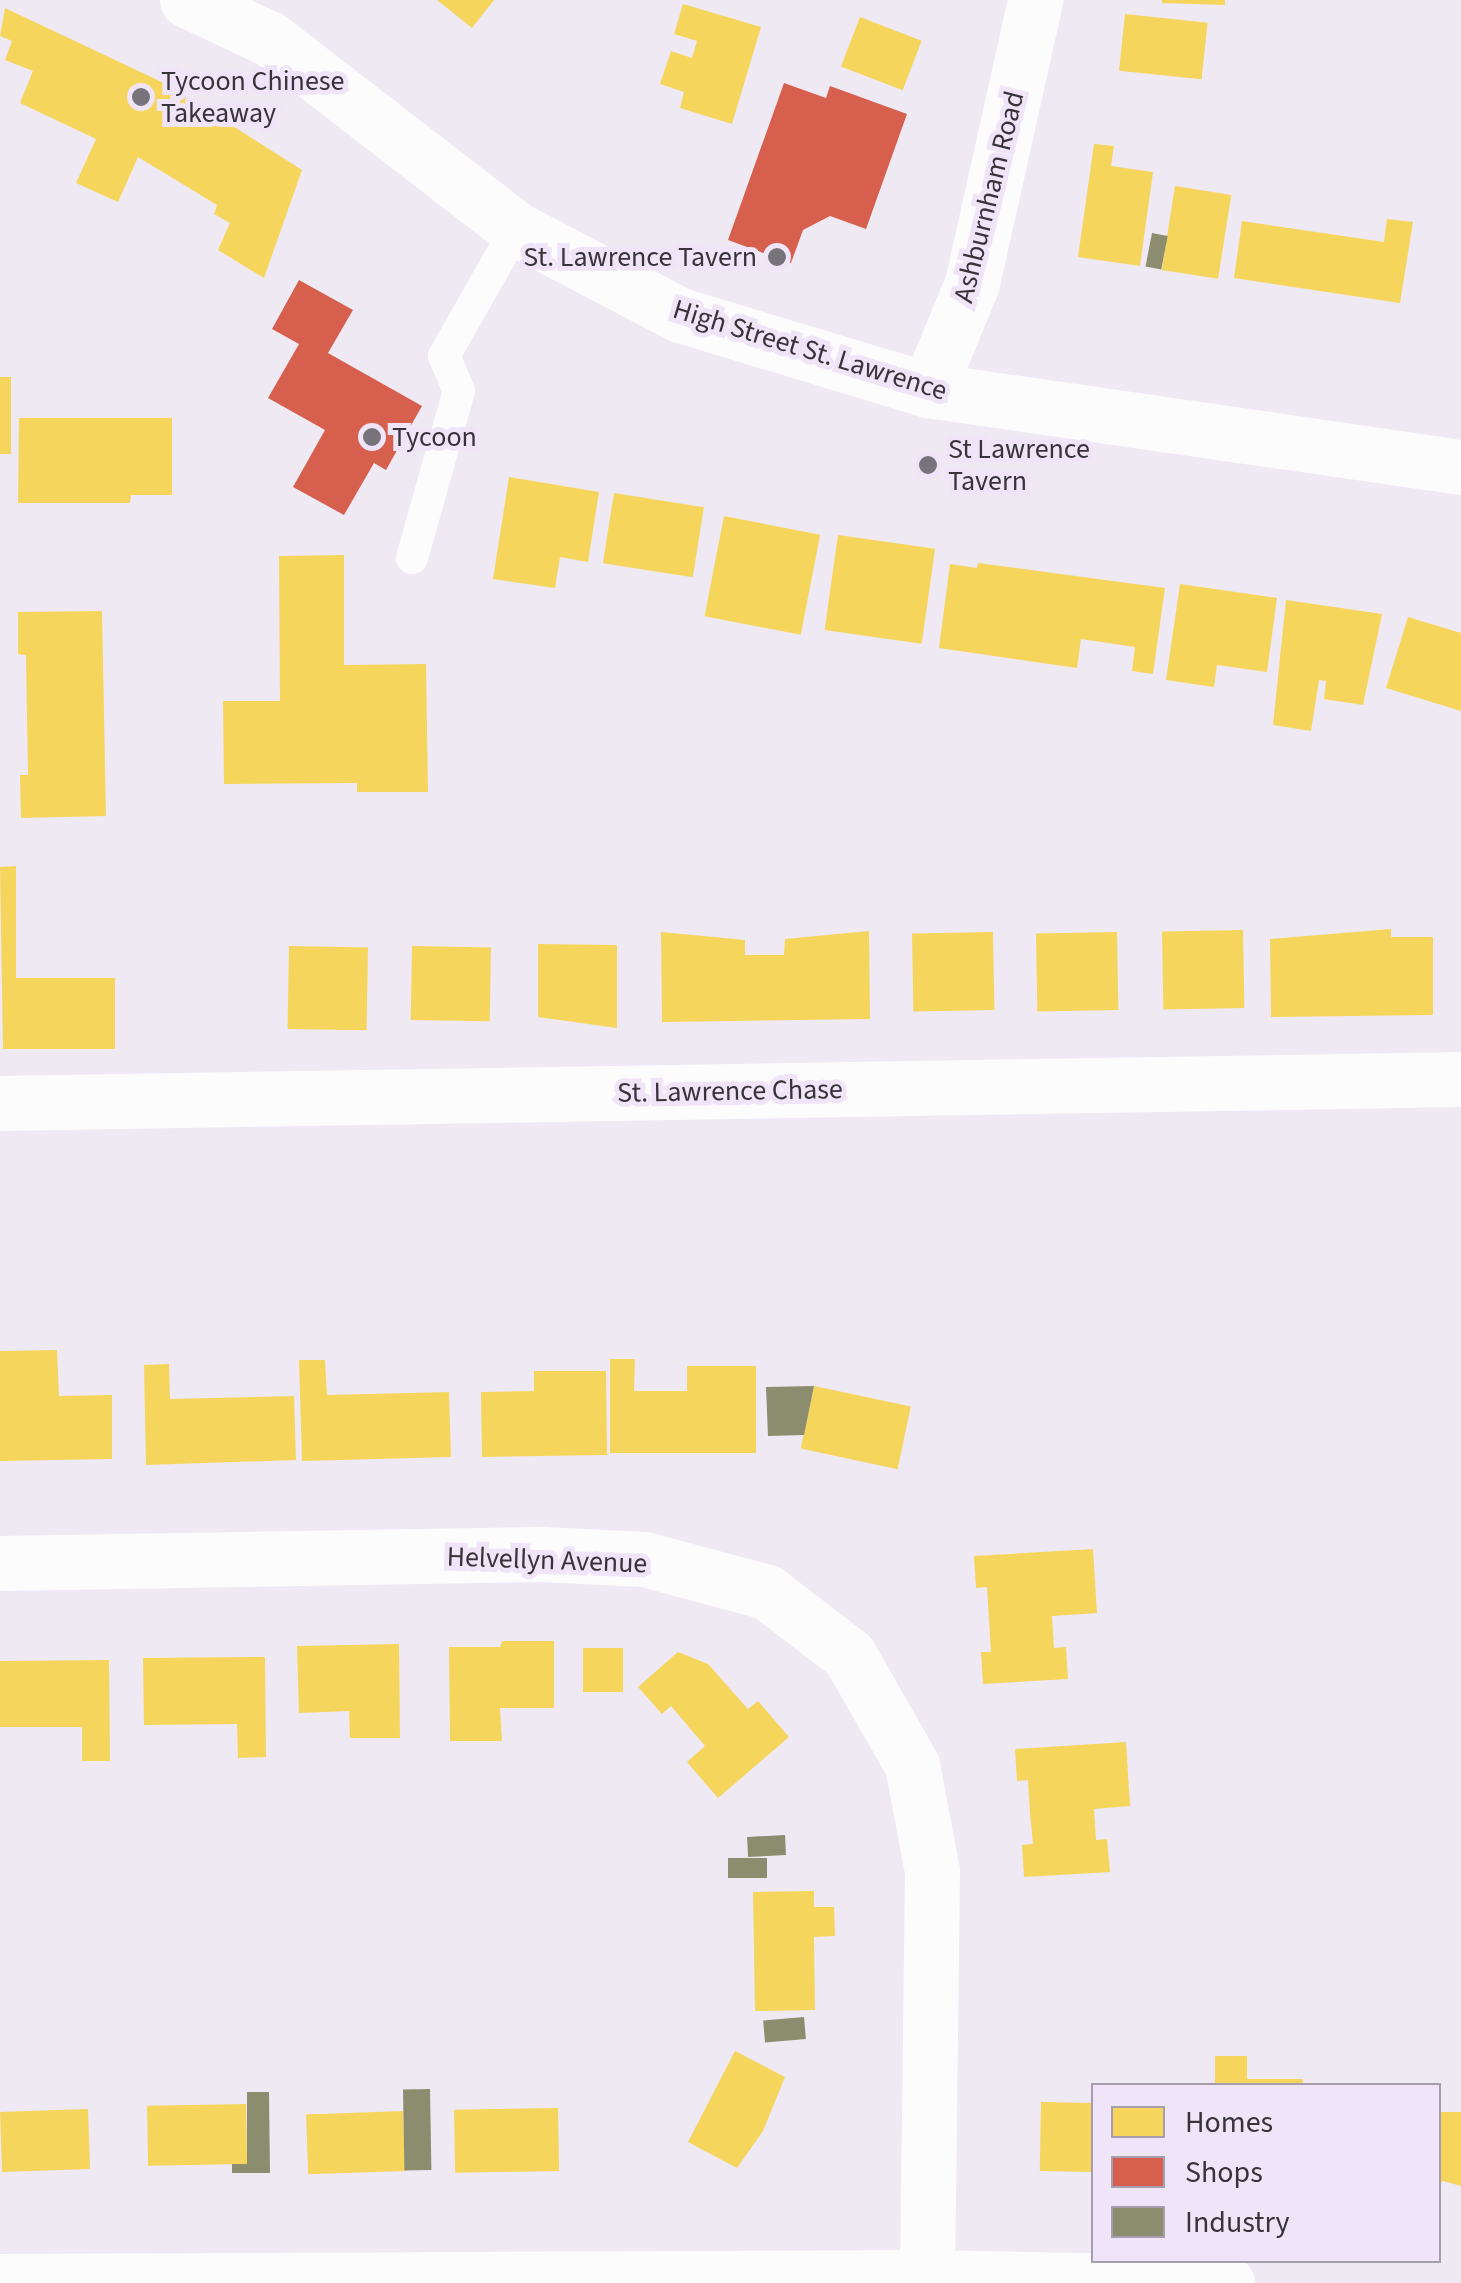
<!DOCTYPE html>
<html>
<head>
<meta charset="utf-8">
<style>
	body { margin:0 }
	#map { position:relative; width:1461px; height:2283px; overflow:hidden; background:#efe9f4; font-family:"Source Sans 3",sans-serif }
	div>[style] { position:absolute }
	.homes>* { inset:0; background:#f6d55c; transform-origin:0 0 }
	.shops>* { inset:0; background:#d6604d }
	.industry>* { inset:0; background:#8c8c6e; transform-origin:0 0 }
	.service>* { height:32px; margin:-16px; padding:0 16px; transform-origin:16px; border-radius:16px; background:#fdfcfd }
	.minor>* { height:55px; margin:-27.5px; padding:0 27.5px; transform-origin:27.5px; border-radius:27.5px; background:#fdfcfd }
	.primary>* { height:55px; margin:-27.5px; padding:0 27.5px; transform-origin:27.5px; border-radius:27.5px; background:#fdfcfd }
	.dots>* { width:28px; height:28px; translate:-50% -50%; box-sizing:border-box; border:5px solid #f0e5f8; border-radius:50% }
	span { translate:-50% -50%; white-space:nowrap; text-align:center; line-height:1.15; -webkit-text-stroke:10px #f0e5f8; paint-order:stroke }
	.poi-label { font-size:28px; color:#37333a }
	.left { translate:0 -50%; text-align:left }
	.right { translate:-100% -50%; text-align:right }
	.street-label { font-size:28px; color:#37333a }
	.legend { position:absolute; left:1091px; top:2083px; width:350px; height:180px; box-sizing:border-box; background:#f0e5f8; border:2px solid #a69eac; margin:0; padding:12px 18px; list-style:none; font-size:30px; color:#37333a }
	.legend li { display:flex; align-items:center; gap:20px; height:50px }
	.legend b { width:50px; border:2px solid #a69eac }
</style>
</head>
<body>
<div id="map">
	<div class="homes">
		<div style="clip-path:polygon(437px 0,494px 0,472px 28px)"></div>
		<div style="clip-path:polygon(1162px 0,1225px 0,1225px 5px,1162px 3px)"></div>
		<div style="clip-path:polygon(683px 4px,761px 27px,732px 124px,680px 108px,684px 92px,660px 84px,671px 51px,692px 58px,697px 41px,674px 34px)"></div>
		<div style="clip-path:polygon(5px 8px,168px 85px,302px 170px,264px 278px,218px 250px,230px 223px,214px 214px,217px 205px,138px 157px,118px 202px,76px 183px,96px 139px,20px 103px,33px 71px,5px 60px,12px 41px,0 36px)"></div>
		<div style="left:1125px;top:14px;width:83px;height:57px;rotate:6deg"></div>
		<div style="left:860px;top:17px;width:66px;height:53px;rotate:21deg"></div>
		<div style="clip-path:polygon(1094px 144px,1114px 146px,1111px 166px,1153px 172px,1140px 266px,1078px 257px)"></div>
		<div style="left:1175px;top:186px;width:57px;height:85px;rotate:9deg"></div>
		<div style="clip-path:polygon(1387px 219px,1413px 222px,1400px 303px,1234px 278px,1242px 221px,1384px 242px)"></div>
		<div style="left:0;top:377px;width:11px;height:77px"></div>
		<div style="clip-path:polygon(19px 418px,172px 418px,172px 495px,131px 495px,130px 503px,18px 503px)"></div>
		<div style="clip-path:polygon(509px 477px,599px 492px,588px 562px,560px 557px,555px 588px,493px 579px)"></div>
		<div style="left:614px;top:493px;width:91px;height:71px;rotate:9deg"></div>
		<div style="left:724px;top:516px;width:98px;height:102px;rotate:11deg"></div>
		<div style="left:838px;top:535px;width:98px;height:96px;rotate:8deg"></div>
		<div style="clip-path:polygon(344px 555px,344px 665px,426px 664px,428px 792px,357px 792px,357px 783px,224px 784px,223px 701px,280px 701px,279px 556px)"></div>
		<div style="clip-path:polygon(978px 563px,1165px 588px,1153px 674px,1132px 671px,1135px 647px,1081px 639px,1077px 668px,939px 648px,950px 564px,977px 568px)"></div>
		<div style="clip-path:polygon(1180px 584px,1277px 598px,1267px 672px,1217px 665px,1214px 687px,1166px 680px)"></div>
		<div style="clip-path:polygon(1286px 600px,1382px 614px,1363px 705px,1324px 699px,1326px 681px,1319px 680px,1311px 731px,1273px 725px)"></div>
		<div style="clip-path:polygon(102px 611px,106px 816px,21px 818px,20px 775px,28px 775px,26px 655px,18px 654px,18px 612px)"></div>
		<div style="clip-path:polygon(1408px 617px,1461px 633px,1461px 711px,1386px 688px)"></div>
		<div style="clip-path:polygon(16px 866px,16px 978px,115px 978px,115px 1049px,3px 1049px,0 867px)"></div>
		<div style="clip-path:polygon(1391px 929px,1391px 937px,1433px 937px,1433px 1015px,1271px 1017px,1270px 939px)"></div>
		<div style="left:1243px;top:930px;width:78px;height:81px;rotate:89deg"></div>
		<div style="clip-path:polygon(869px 931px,870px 1019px,662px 1022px,661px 932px,745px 940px,745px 955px,784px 955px,785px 939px)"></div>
		<div style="left:993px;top:932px;width:78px;height:81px;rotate:89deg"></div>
		<div style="left:1117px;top:932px;width:78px;height:81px;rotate:89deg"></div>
		<div style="clip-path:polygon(538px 944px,617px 945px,617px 1028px,538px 1017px)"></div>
		<div style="left:289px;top:946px;width:79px;height:83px;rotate:1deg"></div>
		<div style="left:412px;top:946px;width:79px;height:74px;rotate:1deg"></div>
		<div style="clip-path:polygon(57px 1350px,59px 1396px,112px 1395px,112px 1459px,0 1461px,0 1351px)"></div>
		<div style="clip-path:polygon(610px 1359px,635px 1359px,634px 1391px,687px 1391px,687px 1366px,756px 1366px,756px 1453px,610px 1453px)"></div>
		<div style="clip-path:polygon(299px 1360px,325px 1360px,327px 1395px,449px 1392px,451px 1457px,302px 1461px)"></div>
		<div style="clip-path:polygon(169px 1364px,170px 1399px,294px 1396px,296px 1460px,146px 1465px,144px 1365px)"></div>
		<div style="clip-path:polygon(534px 1371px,606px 1371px,607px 1455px,482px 1457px,481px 1392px,534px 1391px)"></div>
		<div style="left:814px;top:1386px;width:99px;height:64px;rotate:12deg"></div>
		<div style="clip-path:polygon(1093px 1549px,1097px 1613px,1052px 1616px,1054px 1648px,1066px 1647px,1068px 1679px,983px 1684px,981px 1652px,991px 1652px,989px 1620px,987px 1587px,976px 1588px,974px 1556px)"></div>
		<div style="clip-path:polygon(502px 1641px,554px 1641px,554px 1708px,500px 1708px,502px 1741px,450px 1741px,449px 1647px,500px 1647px)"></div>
		<div style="clip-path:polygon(399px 1644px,400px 1738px,350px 1738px,349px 1711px,299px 1713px,297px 1646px)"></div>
		<div style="left:623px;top:1648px;width:44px;height:40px;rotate:90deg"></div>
		<div style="clip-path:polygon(678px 1652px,708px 1664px,748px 1709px,758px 1701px,789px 1737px,718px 1798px,687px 1762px,705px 1746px,671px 1706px,662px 1714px,638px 1687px)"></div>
		<div style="clip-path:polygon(265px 1657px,266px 1757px,238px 1758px,237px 1724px,144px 1725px,143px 1658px)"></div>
		<div style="clip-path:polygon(109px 1660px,110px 1761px,82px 1761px,82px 1727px,0 1727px,0 1661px)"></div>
		<div style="clip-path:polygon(1126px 1742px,1130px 1806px,1094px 1809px,1096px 1840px,1107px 1839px,1110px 1872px,1024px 1877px,1022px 1845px,1033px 1844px,1030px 1813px,1028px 1780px,1017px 1781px,1015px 1749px)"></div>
		<div style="clip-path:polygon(814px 1891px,814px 1907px,834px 1907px,835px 1936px,814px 1937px,815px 2010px,755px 2011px,753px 1892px)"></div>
		<div style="clip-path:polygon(735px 2051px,785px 2077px,763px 2131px,737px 2168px,688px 2142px)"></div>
		<div style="clip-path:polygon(1215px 2056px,1247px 2056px,1247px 2079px,1303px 2079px,1302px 2086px,1215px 2086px)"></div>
		<div style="left:1041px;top:2102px;width:53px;height:69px;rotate:1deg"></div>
		<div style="left:246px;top:2104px;width:60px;height:99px;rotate:89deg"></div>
		<div style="left:558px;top:2108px;width:63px;height:104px;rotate:89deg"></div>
		<div style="left:88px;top:2109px;width:60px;height:88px;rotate:88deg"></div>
		<div style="left:403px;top:2111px;width:60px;height:97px;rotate:88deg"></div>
		<div style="clip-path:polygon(1438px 2112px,1461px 2112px,1461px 2186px,1443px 2181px,1438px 2186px)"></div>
	</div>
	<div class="shops">
		<div style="clip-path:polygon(784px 83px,826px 98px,830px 86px,907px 114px,866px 229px,830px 216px,803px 230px,791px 263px,728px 240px)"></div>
		<div style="clip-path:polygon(299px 280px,353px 310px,328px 353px,422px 406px,386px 470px,374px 463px,344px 515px,293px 487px,325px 430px,268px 398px,299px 344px,272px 329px)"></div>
	</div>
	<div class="industry">
		<div style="left:1152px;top:233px;width:16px;height:34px;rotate:11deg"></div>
		<div style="clip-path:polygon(814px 1386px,804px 1435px,768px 1436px,766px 1387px)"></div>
		<div style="left:785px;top:1835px;width:20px;height:38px;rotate:87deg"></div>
		<div style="left:767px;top:1858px;width:20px;height:39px;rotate:90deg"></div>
		<div style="left:804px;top:2017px;width:22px;height:41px;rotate:85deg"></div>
		<div style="left:430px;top:2089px;width:81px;height:27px;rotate:89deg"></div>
		<div style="clip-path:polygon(247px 2092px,269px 2092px,270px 2173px,232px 2173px,232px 2164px,247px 2164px)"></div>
	</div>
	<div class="service">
		<div style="left:412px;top:558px;width:173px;rotate:-74.3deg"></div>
		<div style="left:459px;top:391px;width:38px;rotate:-113deg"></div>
		<div style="left:444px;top:356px;width:146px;rotate:-60.4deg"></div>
	</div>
	<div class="minor">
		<div style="left:928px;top:390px;width:116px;rotate:-67.6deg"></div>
		<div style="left:972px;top:283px;width:290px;rotate:-77.4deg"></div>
		<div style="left:0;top:1103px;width:1461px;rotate:-0.94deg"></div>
		<div style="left:0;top:1563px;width:542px;rotate:-0.95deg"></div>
		<div style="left:542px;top:1554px;width:102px;rotate:2.8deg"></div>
		<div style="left:644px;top:1559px;width:127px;rotate:15deg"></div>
		<div style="left:767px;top:1592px;width:103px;rotate:37.5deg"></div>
		<div style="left:849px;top:1655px;width:127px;rotate:60.2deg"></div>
		<div style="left:912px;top:1765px;width:108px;rotate:79.3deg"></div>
		<div style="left:932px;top:1871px;width:406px;rotate:90.7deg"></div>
		<div style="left:0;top:2281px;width:927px;rotate:-0.25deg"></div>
		<div style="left:927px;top:2277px;width:300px;rotate:1.1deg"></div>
	</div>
	<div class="primary">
		<div style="left:187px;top:0;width:92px;rotate:25.2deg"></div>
		<div style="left:270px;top:39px;width:311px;rotate:37.7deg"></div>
		<div style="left:516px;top:229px;width:185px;rotate:27.7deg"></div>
		<div style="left:680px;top:315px;width:259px;rotate:16.8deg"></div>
		<div style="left:928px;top:390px;width:539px;rotate:8.22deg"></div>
	</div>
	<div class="dots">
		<div style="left:141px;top:97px;background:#77737b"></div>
		<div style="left:777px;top:257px;background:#77737b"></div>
		<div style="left:372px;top:437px;background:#77737b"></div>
		<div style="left:928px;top:465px;background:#77737b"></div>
	</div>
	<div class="poi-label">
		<span class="left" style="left:161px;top:97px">Tycoon Chinese<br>Takeaway</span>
		<span class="right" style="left:757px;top:257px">St. Lawrence Tavern</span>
		<span class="left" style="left:392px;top:437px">Tycoon</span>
		<span class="left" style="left:948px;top:465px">St Lawrence<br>Tavern</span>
	</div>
	<div class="street-label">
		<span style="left:989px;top:197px;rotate:-76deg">Ashburnham Road</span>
		<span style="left:810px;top:350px;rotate:17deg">High Street St. Lawrence</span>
		<span style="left:730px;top:1091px;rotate:-1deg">St. Lawrence Chase</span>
		<span style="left:547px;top:1560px;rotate:2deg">Helvellyn Avenue</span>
	</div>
	<ul class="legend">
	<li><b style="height:28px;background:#f6d55c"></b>Homes</li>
	<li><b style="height:28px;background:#d6604d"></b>Shops</li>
	<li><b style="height:28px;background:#8c8c6e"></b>Industry</li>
	</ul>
</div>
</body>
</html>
